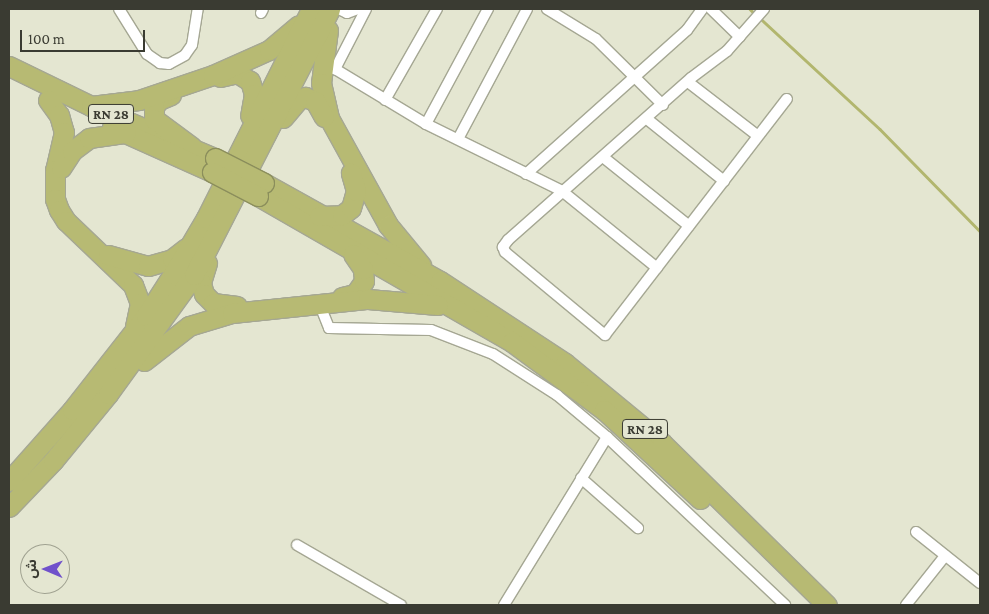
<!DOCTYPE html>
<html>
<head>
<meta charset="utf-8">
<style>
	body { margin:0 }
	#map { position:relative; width:989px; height:614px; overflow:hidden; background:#e4e6d1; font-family:"Crimson Pro","Noto Sans Arabic",serif }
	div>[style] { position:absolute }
	.stream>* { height:2.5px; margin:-1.25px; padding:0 1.25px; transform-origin:1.25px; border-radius:1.25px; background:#b2b66e }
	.roads { filter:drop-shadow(1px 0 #a5a793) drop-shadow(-1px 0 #a5a793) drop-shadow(0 1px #a5a793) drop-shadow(0 -1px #a5a793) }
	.street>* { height:10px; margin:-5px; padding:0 5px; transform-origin:5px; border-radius:5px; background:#fff }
	.highway>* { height:19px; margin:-9.5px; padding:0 9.5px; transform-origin:9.5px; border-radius:9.5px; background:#b7ba73 }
	.bridges { filter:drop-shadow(1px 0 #8b8e5c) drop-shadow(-1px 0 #8b8e5c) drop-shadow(0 1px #8b8e5c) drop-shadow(0 -1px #8b8e5c) }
	.highway-bridge>* { height:19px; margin:-9.5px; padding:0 9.5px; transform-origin:9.5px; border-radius:9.5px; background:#b7ba73 }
	span { translate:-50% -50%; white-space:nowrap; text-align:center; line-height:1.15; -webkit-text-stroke:4px #e4e6d1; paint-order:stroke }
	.shield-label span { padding:1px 4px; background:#e4e6d1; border:1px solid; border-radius:4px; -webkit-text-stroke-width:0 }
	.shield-label { font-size:14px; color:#3a3b32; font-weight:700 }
	.frame { position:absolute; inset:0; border:10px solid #3a3b32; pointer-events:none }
	.north { position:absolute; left:20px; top:544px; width:50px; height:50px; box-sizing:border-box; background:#e4e6d1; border:1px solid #a0a291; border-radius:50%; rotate:271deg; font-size:14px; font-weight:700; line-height:20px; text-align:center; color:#3a3b32 }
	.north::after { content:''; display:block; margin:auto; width:18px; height:22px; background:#7051cb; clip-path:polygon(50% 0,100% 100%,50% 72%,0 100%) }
	.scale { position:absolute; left:20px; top:30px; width:125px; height:22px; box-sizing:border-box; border:2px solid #3a3b32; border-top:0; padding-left:6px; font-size:15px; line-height:18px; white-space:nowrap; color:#3a3b32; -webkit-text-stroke:4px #e4e6d1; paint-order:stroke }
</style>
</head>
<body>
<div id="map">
	<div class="stream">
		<div style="left:750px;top:9px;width:8px;rotate:45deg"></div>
		<div style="left:760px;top:18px;width:163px;rotate:42.8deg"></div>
		<div style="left:880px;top:129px;width:143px;rotate:45.6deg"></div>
	</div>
	<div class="roads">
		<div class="street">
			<div style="left:119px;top:9px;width:53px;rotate:58.1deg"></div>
			<div style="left:147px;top:54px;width:16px;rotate:35deg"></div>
			<div style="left:160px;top:63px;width:9px;rotate:6deg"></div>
			<div style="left:169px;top:64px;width:18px;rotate:-29deg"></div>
			<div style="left:185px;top:55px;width:12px;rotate:-55deg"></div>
			<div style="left:192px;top:45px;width:36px;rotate:-81deg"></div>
			<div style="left:339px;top:9px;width:9px;rotate:27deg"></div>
			<div style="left:347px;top:13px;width:12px;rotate:-20deg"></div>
			<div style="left:366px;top:9px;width:68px;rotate:117.3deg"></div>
			<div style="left:335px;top:69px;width:106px;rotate:31.1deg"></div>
			<div style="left:426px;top:124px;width:152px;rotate:26.2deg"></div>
			<div style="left:562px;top:191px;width:122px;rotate:39deg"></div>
			<div style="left:547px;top:9px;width:57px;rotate:31.5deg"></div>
			<div style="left:596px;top:39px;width:94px;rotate:44.6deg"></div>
			<div style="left:711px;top:9px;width:40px;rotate:44deg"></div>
			<div style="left:764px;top:9px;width:56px;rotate:131.4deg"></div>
			<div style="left:727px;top:51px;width:45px;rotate:143.1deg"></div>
			<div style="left:691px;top:78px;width:244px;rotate:138.5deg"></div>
			<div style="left:508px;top:240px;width:9px;rotate:126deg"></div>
			<div style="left:503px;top:247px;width:5px;rotate:68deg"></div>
			<div style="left:505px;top:252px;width:130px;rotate:39.7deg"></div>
			<div style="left:605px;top:335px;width:298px;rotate:-52.4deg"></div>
			<div style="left:261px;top:13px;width:4px;rotate:-63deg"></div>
			<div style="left:688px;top:82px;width:88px;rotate:37.6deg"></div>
			<div style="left:385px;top:100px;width:105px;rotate:-60.3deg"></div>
			<div style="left:647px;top:119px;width:99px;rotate:38.8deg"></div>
			<div style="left:426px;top:124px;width:131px;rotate:-61.7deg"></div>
			<div style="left:458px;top:139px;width:147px;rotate:-62deg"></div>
			<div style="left:603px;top:157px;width:110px;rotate:38.7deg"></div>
			<div style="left:526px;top:174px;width:216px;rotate:-41.8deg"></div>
			<div style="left:687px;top:30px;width:26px;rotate:-54deg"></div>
			<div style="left:319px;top:303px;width:27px;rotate:68deg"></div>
			<div style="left:329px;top:328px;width:102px;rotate:1.1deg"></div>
			<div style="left:431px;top:330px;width:66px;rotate:21.2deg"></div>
			<div style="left:493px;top:354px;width:76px;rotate:32.6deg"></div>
			<div style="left:557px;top:395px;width:65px;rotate:40deg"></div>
			<div style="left:607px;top:437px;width:245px;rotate:43.3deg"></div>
			<div style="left:581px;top:478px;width:76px;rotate:41.3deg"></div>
			<div style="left:916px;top:532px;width:82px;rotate:38.6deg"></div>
			<div style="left:297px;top:545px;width:120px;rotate:30deg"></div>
			<div style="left:504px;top:605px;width:197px;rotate:-58.5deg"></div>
			<div style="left:906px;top:605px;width:63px;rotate:-51.5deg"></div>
		</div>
		<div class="highway">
			<div style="left:328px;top:30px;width:53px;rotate:97.5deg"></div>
			<div style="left:321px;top:83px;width:36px;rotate:77deg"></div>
			<div style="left:329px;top:118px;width:122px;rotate:61.1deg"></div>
			<div style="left:388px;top:225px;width:52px;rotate:50.5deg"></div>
			<div style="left:9px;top:66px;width:91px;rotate:26deg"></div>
			<div style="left:91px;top:106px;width:134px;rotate:22.8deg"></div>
			<div style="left:220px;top:77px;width:17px;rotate:-13deg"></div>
			<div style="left:237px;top:73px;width:15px;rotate:32deg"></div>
			<div style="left:250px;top:81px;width:14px;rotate:73deg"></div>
			<div style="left:254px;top:94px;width:22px;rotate:100deg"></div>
			<div style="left:171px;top:95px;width:13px;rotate:157deg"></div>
			<div style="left:159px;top:100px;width:9px;rotate:126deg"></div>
			<div style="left:154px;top:107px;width:12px;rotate:90deg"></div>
			<div style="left:154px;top:119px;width:47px;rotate:36.4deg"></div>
			<div style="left:48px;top:100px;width:19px;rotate:54deg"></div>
			<div style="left:59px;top:115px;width:18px;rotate:74deg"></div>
			<div style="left:64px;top:132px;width:39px;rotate:103deg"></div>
			<div style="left:55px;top:170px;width:29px;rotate:90deg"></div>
			<div style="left:55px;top:199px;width:12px;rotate:70deg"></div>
			<div style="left:59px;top:210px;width:13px;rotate:58deg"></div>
			<div style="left:66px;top:221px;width:93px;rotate:43.7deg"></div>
			<div style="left:133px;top:285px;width:19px;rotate:69deg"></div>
			<div style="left:140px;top:303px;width:24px;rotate:102deg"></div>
			<div style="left:91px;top:106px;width:48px;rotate:-7.1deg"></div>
			<div style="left:139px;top:100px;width:78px;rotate:-18.7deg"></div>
			<div style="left:213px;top:75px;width:61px;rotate:-24.1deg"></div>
			<div style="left:269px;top:50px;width:38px;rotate:-40deg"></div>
			<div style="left:283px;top:118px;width:23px;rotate:-50deg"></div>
			<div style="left:298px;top:100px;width:8px;rotate:-23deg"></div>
			<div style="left:305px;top:97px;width:11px;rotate:22deg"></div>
			<div style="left:315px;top:101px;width:18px;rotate:61deg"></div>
			<div style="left:112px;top:127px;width:110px;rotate:24.2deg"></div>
			<div style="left:61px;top:168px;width:20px;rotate:-57deg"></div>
			<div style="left:72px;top:151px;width:21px;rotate:-37deg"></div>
			<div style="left:89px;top:138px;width:37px;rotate:-8deg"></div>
			<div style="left:264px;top:183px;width:201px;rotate:29.1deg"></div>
			<div style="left:440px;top:281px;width:149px;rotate:33.3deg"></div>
			<div style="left:565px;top:363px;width:126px;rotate:39.5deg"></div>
			<div style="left:662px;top:443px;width:231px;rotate:44.5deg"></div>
			<div style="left:258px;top:196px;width:293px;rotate:29.9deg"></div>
			<div style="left:512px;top:342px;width:114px;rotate:36.5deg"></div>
			<div style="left:604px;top:410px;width:131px;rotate:42.8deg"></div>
			<div style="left:319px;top:216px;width:23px;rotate:-2deg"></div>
			<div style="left:342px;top:215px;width:11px;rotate:-38deg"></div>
			<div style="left:351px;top:208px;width:18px;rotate:-74deg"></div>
			<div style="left:356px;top:191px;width:19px;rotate:-106deg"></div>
			<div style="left:108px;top:255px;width:41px;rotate:15.4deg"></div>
			<div style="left:148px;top:266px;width:25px;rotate:-16deg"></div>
			<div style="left:172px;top:259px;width:18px;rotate:-38deg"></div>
			<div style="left:207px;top:263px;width:21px;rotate:107deg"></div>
			<div style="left:201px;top:283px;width:11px;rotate:75deg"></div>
			<div style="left:204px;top:294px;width:13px;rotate:45deg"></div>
			<div style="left:213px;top:303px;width:24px;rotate:7deg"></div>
			<div style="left:342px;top:297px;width:13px;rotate:-13deg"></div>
			<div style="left:355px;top:294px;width:16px;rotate:-55deg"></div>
			<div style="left:364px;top:281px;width:12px;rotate:-95deg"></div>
			<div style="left:363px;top:269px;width:18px;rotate:-124deg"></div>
			<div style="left:144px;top:361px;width:57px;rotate:-37.9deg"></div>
			<div style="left:189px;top:326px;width:45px;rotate:-16.8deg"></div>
			<div style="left:232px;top:313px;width:137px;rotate:-5.9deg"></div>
			<div style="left:368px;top:299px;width:70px;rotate:4.9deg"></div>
			<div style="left:9px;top:481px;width:95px;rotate:-48.4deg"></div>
			<div style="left:72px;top:410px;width:120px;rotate:-51.8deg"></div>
			<div style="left:146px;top:316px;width:50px;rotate:-57.3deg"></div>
			<div style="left:173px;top:274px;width:65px;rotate:-59.5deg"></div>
			<div style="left:206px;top:218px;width:234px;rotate:-63.3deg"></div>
			<div style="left:9px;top:507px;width:64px;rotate:-46.3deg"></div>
			<div style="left:53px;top:461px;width:87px;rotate:-50.6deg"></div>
			<div style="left:108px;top:394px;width:147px;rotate:-54.1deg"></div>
			<div style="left:194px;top:275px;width:299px;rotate:-62.9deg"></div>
		</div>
	</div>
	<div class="bridges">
		<div class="highway-bridge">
			<div style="left:215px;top:158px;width:55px;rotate:27deg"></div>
			<div style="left:212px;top:172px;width:52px;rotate:27.6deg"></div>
		</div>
	</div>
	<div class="shield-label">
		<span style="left:111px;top:114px">RN 28</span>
		<span style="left:645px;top:429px">RN 28</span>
	</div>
	<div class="frame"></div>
	<div class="north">ش</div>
	<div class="scale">100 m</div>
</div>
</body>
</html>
